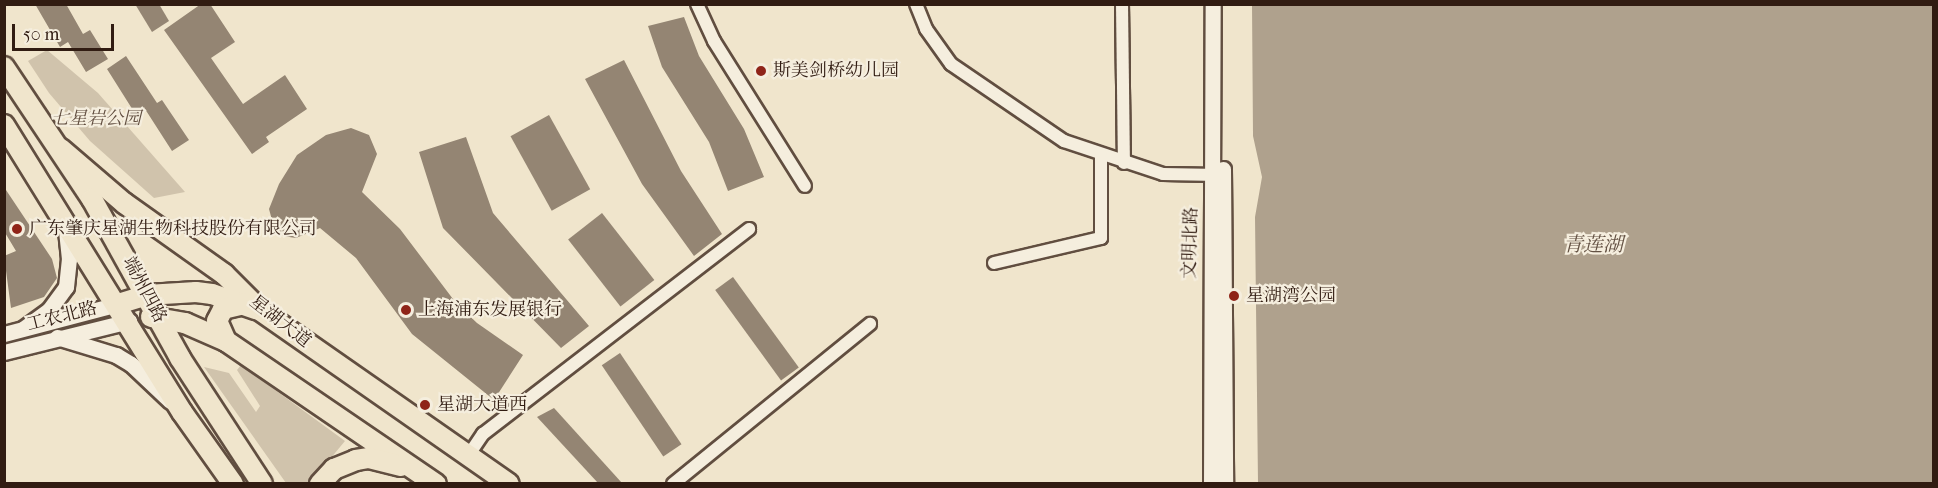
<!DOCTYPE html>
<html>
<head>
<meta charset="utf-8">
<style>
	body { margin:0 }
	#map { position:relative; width:1938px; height:488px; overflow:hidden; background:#f0e5cc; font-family:"IM FELL French Canon","Noto Serif SC",serif }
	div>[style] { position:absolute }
	.green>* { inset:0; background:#d0c3ac }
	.water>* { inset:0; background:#afa18d }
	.building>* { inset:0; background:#948573; transform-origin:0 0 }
	.roads { filter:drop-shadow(2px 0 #614e40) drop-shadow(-2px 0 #614e40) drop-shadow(0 2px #614e40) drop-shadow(0 -2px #614e40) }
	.minor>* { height:12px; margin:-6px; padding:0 6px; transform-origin:6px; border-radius:6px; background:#f5eede }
	.tertiary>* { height:15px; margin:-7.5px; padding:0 7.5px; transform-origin:7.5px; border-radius:7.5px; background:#f5eede }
	.primary>* { height:20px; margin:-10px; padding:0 10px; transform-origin:10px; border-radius:10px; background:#f0e5cc }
	.dots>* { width:16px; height:16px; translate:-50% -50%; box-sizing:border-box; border:3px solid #f5eede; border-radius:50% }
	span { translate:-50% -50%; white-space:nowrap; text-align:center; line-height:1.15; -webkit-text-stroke:4.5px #f5eede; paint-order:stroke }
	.poi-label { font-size:18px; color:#311c12 }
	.left { translate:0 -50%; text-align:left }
	.park-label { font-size:18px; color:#614e40; font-style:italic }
	.street-label { font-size:18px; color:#311c12 }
	.water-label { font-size:20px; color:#635143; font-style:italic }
	.frame { position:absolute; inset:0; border:6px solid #311c12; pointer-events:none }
	.scale { position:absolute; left:12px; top:24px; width:102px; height:27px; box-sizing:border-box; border:3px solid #311c12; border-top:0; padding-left:8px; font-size:18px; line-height:21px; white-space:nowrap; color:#311c12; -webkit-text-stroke:4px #f5eede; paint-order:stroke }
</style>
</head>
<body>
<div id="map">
	<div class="green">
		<div style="clip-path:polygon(47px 50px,98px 93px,185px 192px,154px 198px,90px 141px,49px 93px,28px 61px)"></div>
		<div style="clip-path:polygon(241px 365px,345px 441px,310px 483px,286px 483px,204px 367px,229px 373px,256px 412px,260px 406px,237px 370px)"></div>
	</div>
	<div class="water">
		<div style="clip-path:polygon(1252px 5px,1933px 5px,1933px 483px,1258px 483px,1255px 217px,1262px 177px,1253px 136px)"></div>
	</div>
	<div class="building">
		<div style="clip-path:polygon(35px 4px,66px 4px,83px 34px,90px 30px,108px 59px,86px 72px,68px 42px,60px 47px)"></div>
		<div style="clip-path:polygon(135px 4px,159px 4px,169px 21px,152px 32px)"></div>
		<div style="clip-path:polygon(201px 4px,210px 4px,235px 42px,211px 58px,243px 104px,285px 75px,307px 109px,266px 137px,269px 142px,252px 154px,164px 30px)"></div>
		<div style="clip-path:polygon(684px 17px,699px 56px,744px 129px,764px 177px,728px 191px,709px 142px,662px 67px,648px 26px)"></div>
		<div style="clip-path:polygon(126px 56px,157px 103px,162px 100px,189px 140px,172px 151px,145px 109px,136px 115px,107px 69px)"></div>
		<div style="clip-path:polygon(624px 60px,681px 171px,722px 234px,694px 256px,642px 184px,585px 79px)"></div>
		<div style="left:549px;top:115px;width:85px;height:44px;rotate:61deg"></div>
		<div style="clip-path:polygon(351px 128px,369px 135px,377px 154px,362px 192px,400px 229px,456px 303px,477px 323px,523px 355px,494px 400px,412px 334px,356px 258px,320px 228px,296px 238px,276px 235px,269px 209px,279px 184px,297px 155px,326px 135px)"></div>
		<div style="clip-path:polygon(466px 137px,493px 213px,589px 326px,561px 348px,443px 228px,419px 152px)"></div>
		<div style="clip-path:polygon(4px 187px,52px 259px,57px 278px,44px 297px,11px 308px,4px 256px,16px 251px,4px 231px)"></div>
		<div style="left:602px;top:213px;width:85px;height:43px;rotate:52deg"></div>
		<div style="left:733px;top:277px;width:112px;height:22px;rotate:54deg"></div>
		<div style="left:620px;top:353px;width:110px;height:22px;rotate:56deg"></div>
		<div style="clip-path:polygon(554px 408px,622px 483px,598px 483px,537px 417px)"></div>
	</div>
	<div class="roads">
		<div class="minor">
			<div style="left:697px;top:4px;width:41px;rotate:65.3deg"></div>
			<div style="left:714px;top:41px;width:171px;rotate:57.9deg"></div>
			<div style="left:916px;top:4px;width:27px;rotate:68deg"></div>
			<div style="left:926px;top:29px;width:43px;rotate:54.5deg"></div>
			<div style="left:951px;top:64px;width:137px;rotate:34.3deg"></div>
			<div style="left:1064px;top:141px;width:104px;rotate:18.4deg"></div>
			<div style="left:1163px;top:174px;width:56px;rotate:1deg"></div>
			<div style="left:1122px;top:4px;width:159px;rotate:89.3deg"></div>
			<div style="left:994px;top:263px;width:110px;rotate:-13.2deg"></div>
			<div style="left:1101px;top:238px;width:83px;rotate:-90deg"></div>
			<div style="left:468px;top:456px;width:27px;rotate:-56deg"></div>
			<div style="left:483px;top:434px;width:336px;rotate:-37.6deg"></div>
			<div style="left:673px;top:484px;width:254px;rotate:-39.1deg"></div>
		</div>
		<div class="tertiary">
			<div style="left:1223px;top:169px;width:315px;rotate:89.6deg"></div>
			<div style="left:24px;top:328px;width:31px;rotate:-36deg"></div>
			<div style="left:49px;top:310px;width:29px;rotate:-54deg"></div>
			<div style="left:66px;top:287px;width:28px;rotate:-84deg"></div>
			<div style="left:69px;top:259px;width:31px;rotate:-96deg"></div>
			<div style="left:4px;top:334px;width:118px;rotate:-14.7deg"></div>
			<div style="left:57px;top:337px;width:62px;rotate:17deg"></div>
			<div style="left:116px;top:355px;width:17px;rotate:31deg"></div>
			<div style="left:131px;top:364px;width:54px;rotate:43.5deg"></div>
			<div style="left:4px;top:352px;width:129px;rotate:-13.9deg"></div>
			<div style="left:1211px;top:484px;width:480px;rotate:-89.8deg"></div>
		</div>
		<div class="primary">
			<div style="left:4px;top:67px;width:159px;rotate:56.3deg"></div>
			<div style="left:92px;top:199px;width:182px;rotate:61deg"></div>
			<div style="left:180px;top:358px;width:150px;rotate:56.9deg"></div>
			<div style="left:4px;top:125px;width:338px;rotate:58.2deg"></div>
			<div style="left:182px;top:412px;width:88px;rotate:54.7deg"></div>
			<div style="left:61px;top:149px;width:83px;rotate:40.6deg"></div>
			<div style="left:124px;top:203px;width:123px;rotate:35.4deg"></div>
			<div style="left:224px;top:274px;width:52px;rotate:45deg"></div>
			<div style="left:261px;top:311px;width:302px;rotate:34.9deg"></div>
			<div style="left:118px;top:304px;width:30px;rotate:-17deg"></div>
			<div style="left:147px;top:295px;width:49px;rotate:-3.5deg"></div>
			<div style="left:196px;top:292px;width:16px;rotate:7deg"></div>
			<div style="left:212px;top:294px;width:46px;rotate:19.2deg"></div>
			<div style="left:151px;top:317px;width:35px;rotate:10deg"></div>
			<div style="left:185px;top:323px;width:45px;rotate:23.7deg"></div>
			<div style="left:226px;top:341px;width:254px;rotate:34.3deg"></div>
			<div style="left:226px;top:341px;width:22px;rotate:-114deg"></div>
			<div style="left:217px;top:321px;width:13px;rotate:-63deg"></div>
			<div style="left:223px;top:309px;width:23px;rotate:-13deg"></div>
			<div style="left:320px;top:484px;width:21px;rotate:-47deg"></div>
			<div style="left:334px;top:469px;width:24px;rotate:-22deg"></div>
			<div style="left:356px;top:460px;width:13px;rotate:-9deg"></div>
			<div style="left:369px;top:458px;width:33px;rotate:14deg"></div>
		</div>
	</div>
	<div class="dots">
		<div style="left:761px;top:71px;background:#8f2418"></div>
		<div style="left:17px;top:229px;background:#8f2418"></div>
		<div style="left:1234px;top:296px;background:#8f2418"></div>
		<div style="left:406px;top:310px;background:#8f2418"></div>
		<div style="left:425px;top:405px;background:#8f2418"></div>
	</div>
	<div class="poi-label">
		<span class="left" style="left:773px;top:71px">斯美剑桥幼儿园</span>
		<span class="left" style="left:29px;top:229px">广东肇庆星湖生物科技股份有限公司</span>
		<span class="left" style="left:1246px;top:296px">星湖湾公园</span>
		<span class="left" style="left:418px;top:310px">上海浦东发展银行</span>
		<span class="left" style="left:437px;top:405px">星湖大道西</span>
	</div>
	<div class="park-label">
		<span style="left:96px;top:119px">七星岩公园</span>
	</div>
	<div class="street-label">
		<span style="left:1191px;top:243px;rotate:-88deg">文明北路</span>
		<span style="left:144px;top:290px;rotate:62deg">端州四路</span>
		<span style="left:62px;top:317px;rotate:-14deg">工农北路</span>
		<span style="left:280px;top:322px;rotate:38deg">星湖大道</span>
	</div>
	<div class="water-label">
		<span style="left:1593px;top:244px">青莲湖</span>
	</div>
	<div class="frame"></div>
	<div class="scale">50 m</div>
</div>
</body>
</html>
